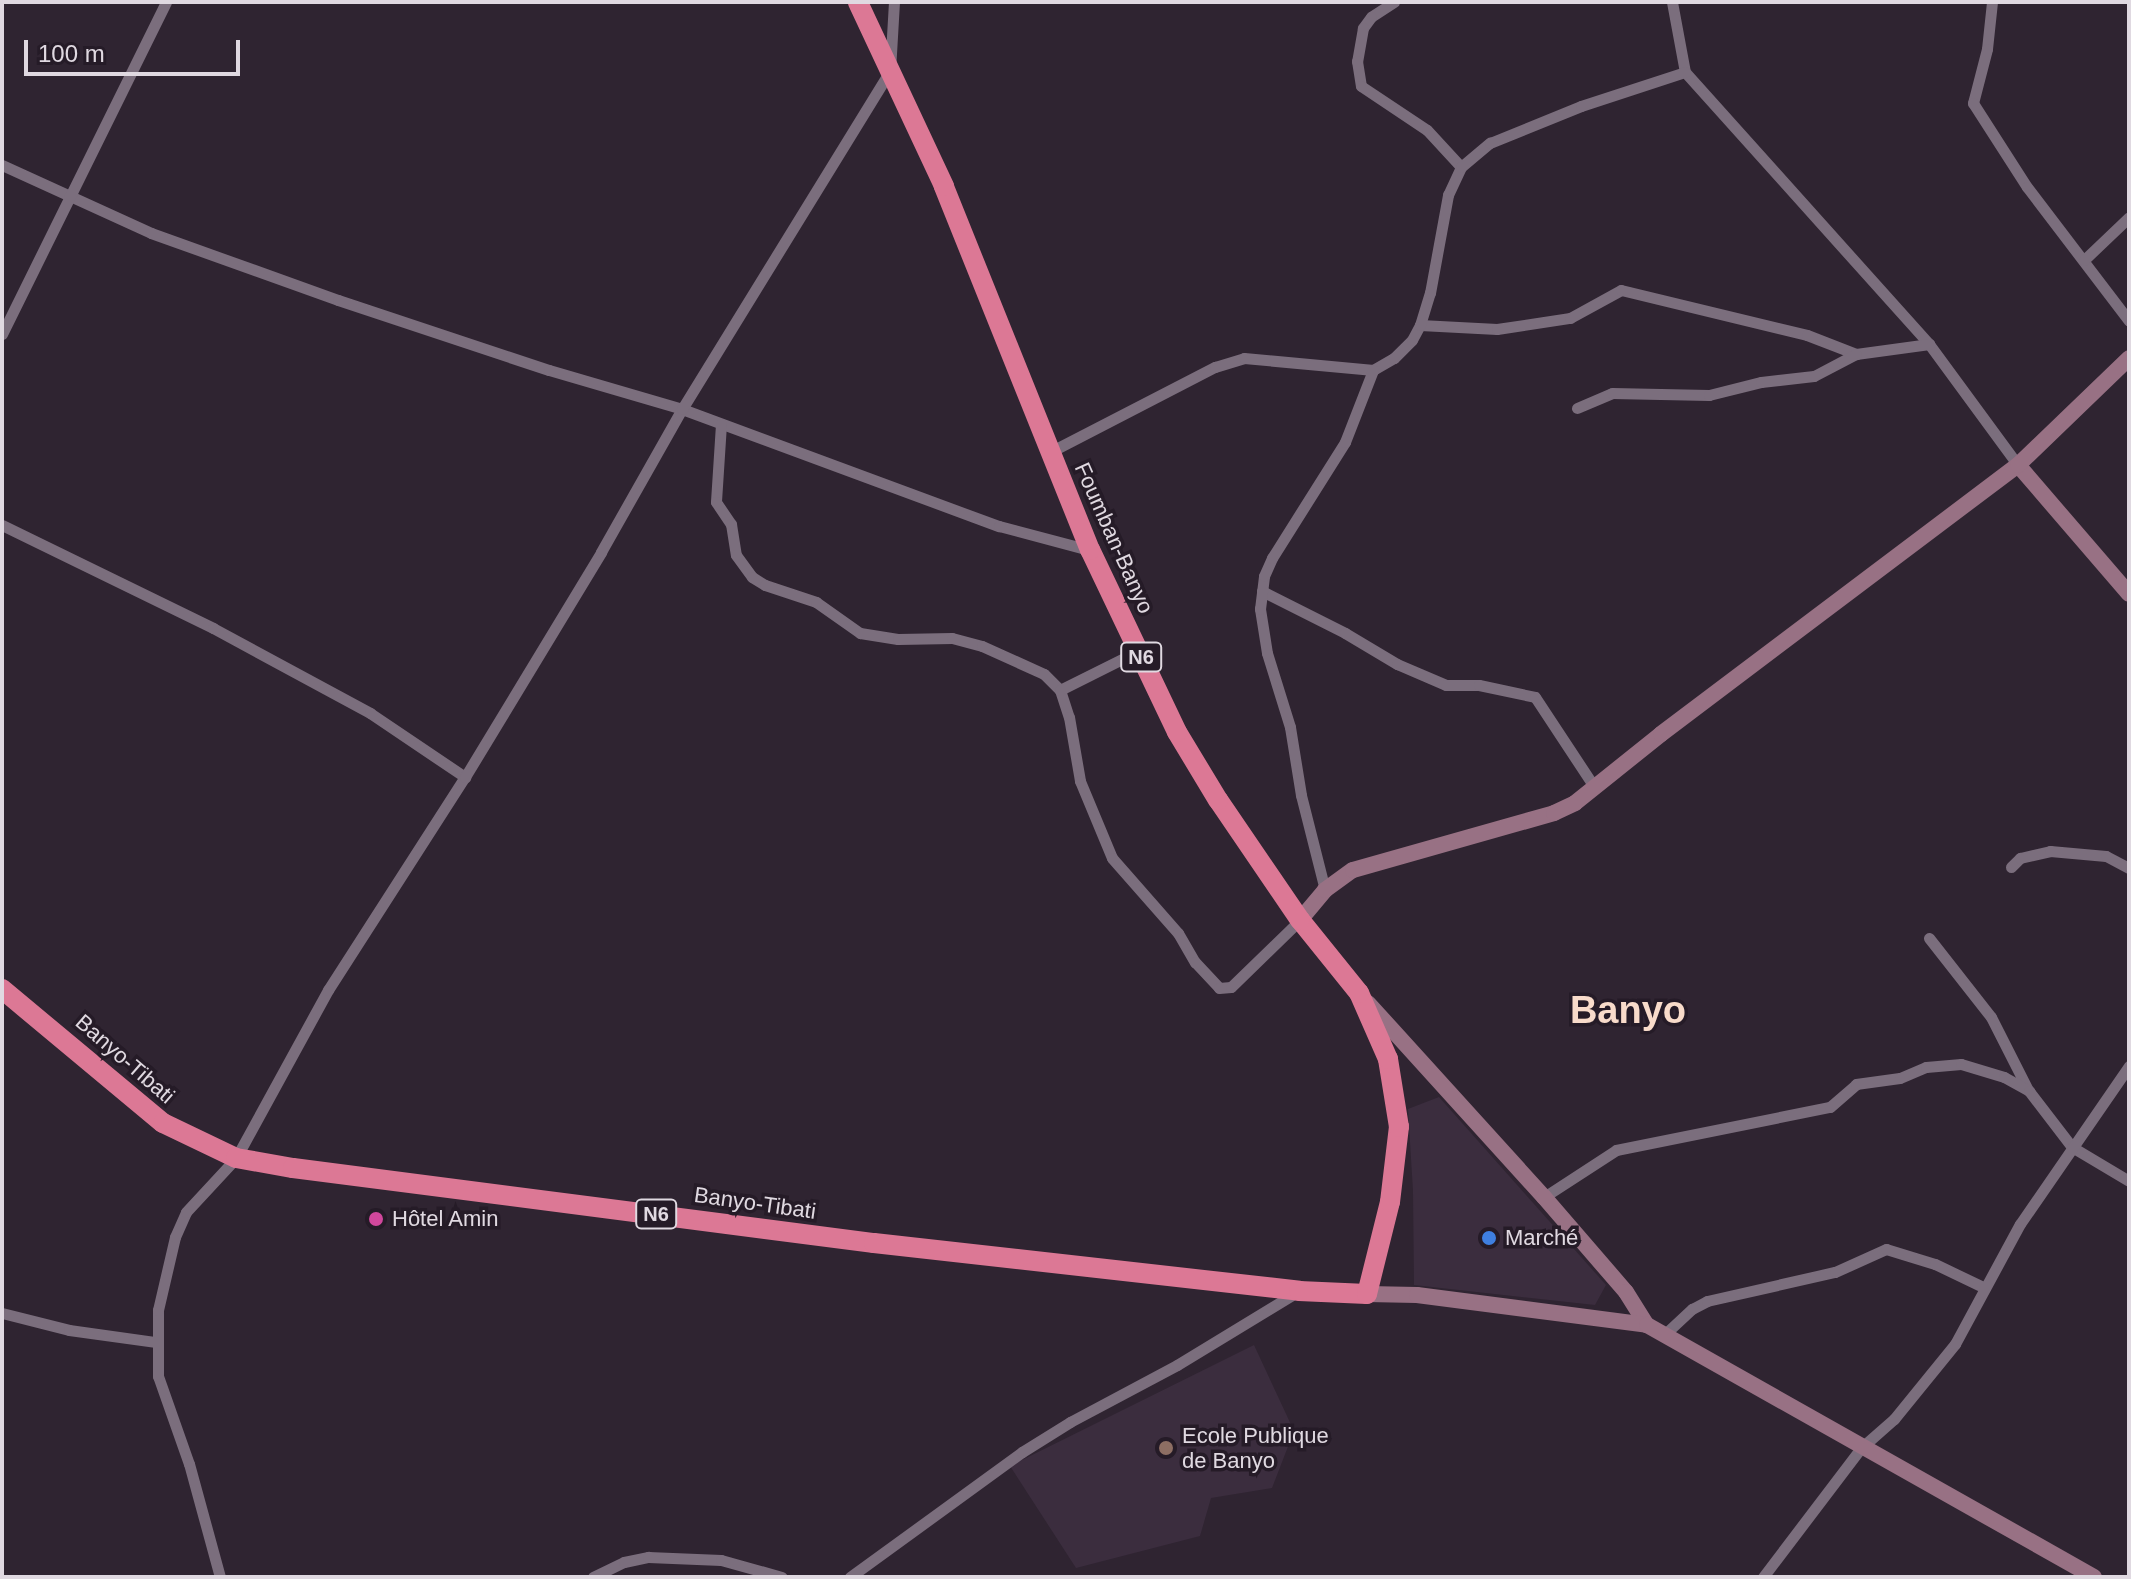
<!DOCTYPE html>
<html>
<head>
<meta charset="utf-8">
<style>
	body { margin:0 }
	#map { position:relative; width:2131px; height:1579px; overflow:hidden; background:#2f2431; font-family:Helvetica,sans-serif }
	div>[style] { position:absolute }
	.built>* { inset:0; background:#3b2d3e }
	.street>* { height:11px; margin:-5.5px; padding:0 5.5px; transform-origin:5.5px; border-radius:5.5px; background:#7b6e7d }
	.secondary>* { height:16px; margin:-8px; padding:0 8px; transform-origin:8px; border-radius:8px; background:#987184 }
	.highway>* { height:20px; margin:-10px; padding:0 10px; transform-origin:10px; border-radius:10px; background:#dc7895 }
	.dots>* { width:22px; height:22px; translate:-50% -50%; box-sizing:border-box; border:4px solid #251b27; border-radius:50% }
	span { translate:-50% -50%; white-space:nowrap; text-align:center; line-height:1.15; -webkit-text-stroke:7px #251b27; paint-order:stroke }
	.shield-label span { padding:2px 6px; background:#251b27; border:2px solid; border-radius:6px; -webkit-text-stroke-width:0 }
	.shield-label { font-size:20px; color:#e0d9e1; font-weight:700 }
	.street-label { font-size:22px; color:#e0d9e1 }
	.poi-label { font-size:22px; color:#e0d9e1 }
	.left { translate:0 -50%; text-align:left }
	.town-label { font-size:38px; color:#f8dbca; font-weight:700 }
	.frame { position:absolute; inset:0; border:4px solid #e0d9e1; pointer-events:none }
	.scale { position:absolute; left:24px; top:40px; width:216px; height:36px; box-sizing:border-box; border:4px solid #e0d9e1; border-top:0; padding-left:10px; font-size:24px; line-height:28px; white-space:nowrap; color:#e0d9e1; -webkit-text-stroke:6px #251b27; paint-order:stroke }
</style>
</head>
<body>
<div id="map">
	<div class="built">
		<div style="clip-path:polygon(1439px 1097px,1606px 1285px,1595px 1305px,1414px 1285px,1413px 1191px,1408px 1109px)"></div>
		<div style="clip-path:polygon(1254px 1345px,1294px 1431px,1272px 1488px,1211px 1498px,1200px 1536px,1076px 1568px,1010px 1466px)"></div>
	</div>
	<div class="street">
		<div style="left:1394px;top:2px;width:27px;rotate:147deg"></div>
		<div style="left:1371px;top:17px;width:14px;rotate:126deg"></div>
		<div style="left:1363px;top:28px;width:34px;rotate:100deg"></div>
		<div style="left:1357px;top:61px;width:25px;rotate:81deg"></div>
		<div style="left:1361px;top:86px;width:79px;rotate:33.7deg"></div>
		<div style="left:1427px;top:130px;width:50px;rotate:47.4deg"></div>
		<div style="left:1672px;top:2px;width:71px;rotate:79.5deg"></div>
		<div style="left:1685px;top:72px;width:365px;rotate:48.1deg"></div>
		<div style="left:1929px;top:344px;width:150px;rotate:53.7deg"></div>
		<div style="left:1992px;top:2px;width:47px;rotate:96.1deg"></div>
		<div style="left:1987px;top:49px;width:56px;rotate:104.5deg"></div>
		<div style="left:1973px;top:103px;width:100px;rotate:57.3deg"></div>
		<div style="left:2027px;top:187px;width:168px;rotate:52.7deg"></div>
		<div style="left:2px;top:165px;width:164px;rotate:24.5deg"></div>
		<div style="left:151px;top:233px;width:199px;rotate:19.7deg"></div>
		<div style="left:338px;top:300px;width:222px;rotate:18.4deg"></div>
		<div style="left:549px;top:370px;width:139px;rotate:16.3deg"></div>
		<div style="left:682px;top:409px;width:338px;rotate:20.3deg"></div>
		<div style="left:999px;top:526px;width:93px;rotate:14.9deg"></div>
		<div style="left:2084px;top:260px;width:62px;rotate:-43.7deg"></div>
		<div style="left:1420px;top:325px;width:77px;rotate:3deg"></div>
		<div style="left:1497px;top:329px;width:74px;rotate:-8.6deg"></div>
		<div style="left:1570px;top:318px;width:58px;rotate:-28.8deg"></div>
		<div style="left:1621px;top:290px;width:191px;rotate:13.6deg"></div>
		<div style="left:1807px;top:335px;width:53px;rotate:21.2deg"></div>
		<div style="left:1856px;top:354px;width:74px;rotate:-7.8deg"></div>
		<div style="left:2px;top:334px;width:370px;rotate:-63.7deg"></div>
		<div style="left:1577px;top:408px;width:38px;rotate:-23deg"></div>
		<div style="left:1612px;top:393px;width:97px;rotate:1.2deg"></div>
		<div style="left:1709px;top:395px;width:54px;rotate:-14deg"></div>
		<div style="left:1761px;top:382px;width:53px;rotate:-6.5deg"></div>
		<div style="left:1814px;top:376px;width:47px;rotate:-27.6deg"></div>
		<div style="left:721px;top:424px;width:78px;rotate:93.7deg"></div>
		<div style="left:716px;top:502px;width:27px;rotate:56deg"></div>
		<div style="left:731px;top:524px;width:31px;rotate:81deg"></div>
		<div style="left:736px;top:555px;width:27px;rotate:54deg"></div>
		<div style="left:752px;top:577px;width:15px;rotate:32deg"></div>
		<div style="left:765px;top:585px;width:54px;rotate:18.4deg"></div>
		<div style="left:816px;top:602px;width:54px;rotate:35.2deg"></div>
		<div style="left:860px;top:633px;width:38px;rotate:9deg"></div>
		<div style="left:898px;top:639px;width:54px;rotate:-1.1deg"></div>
		<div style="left:952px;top:638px;width:31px;rotate:15deg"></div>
		<div style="left:982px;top:646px;width:68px;rotate:24.3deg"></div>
		<div style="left:1044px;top:674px;width:23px;rotate:45deg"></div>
		<div style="left:1060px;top:690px;width:28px;rotate:72deg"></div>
		<div style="left:1069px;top:717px;width:65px;rotate:80.2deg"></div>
		<div style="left:1080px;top:781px;width:83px;rotate:67.4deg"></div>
		<div style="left:1112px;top:858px;width:100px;rotate:48.7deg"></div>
		<div style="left:1178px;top:933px;width:34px;rotate:60deg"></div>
		<div style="left:1195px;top:962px;width:35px;rotate:47deg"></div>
		<div style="left:1219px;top:988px;width:12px;rotate:-5deg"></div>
		<div style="left:1231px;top:987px;width:96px;rotate:-44.2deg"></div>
		<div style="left:1050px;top:452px;width:186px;rotate:-27.3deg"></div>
		<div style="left:1215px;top:367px;width:30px;rotate:-17deg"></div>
		<div style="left:1244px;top:358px;width:130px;rotate:5.3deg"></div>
		<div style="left:1373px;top:370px;width:24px;rotate:-30deg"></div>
		<div style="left:1394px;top:358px;width:25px;rotate:-45deg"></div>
		<div style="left:1412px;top:340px;width:17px;rotate:-62deg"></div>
		<div style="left:1420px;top:325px;width:34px;rotate:-73deg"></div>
		<div style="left:1430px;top:293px;width:100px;rotate:-79.6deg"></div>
		<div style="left:1448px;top:195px;width:31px;rotate:-65deg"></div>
		<div style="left:1461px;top:167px;width:38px;rotate:-40deg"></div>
		<div style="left:1490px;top:143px;width:98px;rotate:-22.1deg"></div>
		<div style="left:1581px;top:106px;width:109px;rotate:-18.1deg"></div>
		<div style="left:2px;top:525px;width:235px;rotate:26deg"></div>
		<div style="left:213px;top:628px;width:179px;rotate:28.4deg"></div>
		<div style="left:370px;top:713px;width:115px;rotate:34deg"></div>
		<div style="left:1262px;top:591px;width:93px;rotate:26.8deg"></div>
		<div style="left:1345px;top:633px;width:61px;rotate:30.8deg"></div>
		<div style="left:1397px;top:664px;width:53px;rotate:23.2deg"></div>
		<div style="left:1446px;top:685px;width:33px"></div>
		<div style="left:1479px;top:685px;width:57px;rotate:12.1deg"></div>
		<div style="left:1535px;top:697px;width:109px;rotate:56.6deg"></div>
		<div style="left:1060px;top:690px;width:87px;rotate:-26.6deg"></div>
		<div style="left:2011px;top:867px;width:13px;rotate:-45deg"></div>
		<div style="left:2020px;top:858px;width:31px;rotate:-13deg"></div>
		<div style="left:2050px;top:851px;width:56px;rotate:5.1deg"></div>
		<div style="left:2106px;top:856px;width:26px;rotate:28deg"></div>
		<div style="left:1325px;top:890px;width:98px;rotate:-104.2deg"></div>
		<div style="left:1301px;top:795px;width:69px;rotate:-99.2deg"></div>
		<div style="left:1290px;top:727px;width:77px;rotate:-107.3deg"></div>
		<div style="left:1267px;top:653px;width:45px;rotate:-99deg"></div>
		<div style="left:1260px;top:609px;width:33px;rotate:-83deg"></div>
		<div style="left:1264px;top:576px;width:20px;rotate:-66deg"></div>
		<div style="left:1272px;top:558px;width:137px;rotate:-57.8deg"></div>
		<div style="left:1345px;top:442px;width:77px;rotate:-68.7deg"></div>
		<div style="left:1929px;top:938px;width:100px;rotate:51.9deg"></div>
		<div style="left:1991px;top:1017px;width:82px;rotate:63.1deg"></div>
		<div style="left:1544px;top:1197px;width:86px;rotate:-33.1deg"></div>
		<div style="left:1616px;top:1150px;width:218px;rotate:-11.4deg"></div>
		<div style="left:1830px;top:1107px;width:35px;rotate:-41deg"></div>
		<div style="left:1856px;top:1084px;width:44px;rotate:-7.8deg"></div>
		<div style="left:1900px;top:1078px;width:28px;rotate:-23deg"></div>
		<div style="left:1926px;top:1067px;width:35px;rotate:-5deg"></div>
		<div style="left:1961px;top:1064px;width:45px;rotate:16.8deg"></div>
		<div style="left:2004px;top:1077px;width:29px;rotate:29deg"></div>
		<div style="left:2029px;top:1091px;width:71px;rotate:52.5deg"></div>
		<div style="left:2072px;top:1147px;width:66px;rotate:30.8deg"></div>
		<div style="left:2px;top:1313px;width:69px;rotate:14.2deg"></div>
		<div style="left:69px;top:1330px;width:88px;rotate:7.9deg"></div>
		<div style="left:1665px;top:1334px;width:37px;rotate:-43deg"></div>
		<div style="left:1692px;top:1309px;width:17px;rotate:-28deg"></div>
		<div style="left:1707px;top:1301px;width:131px;rotate:-12.8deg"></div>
		<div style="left:1835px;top:1272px;width:56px;rotate:-24.3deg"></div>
		<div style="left:1886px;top:1249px;width:51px;rotate:17deg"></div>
		<div style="left:1935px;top:1264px;width:55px;rotate:25.6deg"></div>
		<div style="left:220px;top:1577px;width:117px;rotate:-105.3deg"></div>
		<div style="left:189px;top:1464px;width:93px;rotate:-109.4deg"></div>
		<div style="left:158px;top:1376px;width:66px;rotate:-90deg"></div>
		<div style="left:158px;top:1310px;width:75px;rotate:-76.9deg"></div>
		<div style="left:175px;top:1237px;width:27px;rotate:-66deg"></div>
		<div style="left:186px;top:1212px;width:74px;rotate:-47.2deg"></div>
		<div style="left:236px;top:1158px;width:192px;rotate:-61.3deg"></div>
		<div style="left:328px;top:990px;width:253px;rotate:-57.3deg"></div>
		<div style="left:465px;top:777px;width:263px;rotate:-58.8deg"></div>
		<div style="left:601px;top:552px;width:164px;rotate:-60.5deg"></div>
		<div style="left:682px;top:409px;width:397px;rotate:-58.4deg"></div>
		<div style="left:890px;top:71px;width:69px;rotate:-86.7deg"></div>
		<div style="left:593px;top:1577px;width:34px;rotate:-26deg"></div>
		<div style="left:624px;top:1562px;width:25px;rotate:-12deg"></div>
		<div style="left:648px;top:1557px;width:73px;rotate:2.4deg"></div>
		<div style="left:721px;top:1560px;width:63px;rotate:15.6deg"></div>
		<div style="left:850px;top:1577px;width:213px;rotate:-36deg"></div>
		<div style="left:1022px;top:1452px;width:57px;rotate:-32deg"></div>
		<div style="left:1070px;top:1422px;width:121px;rotate:-28deg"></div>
		<div style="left:1177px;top:1365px;width:140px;rotate:-31.3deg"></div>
		<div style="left:1763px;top:1577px;width:162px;rotate:-52.8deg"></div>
		<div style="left:1861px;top:1448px;width:44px;rotate:-41.3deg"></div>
		<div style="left:1894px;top:1419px;width:97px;rotate:-50.9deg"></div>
		<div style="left:1955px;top:1344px;width:136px;rotate:-61.6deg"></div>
		<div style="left:2020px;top:1224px;width:192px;rotate:-55.4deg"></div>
	</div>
	<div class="secondary">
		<div style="left:2018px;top:465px;width:170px;rotate:49.3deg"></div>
		<div style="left:1300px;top:920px;width:39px;rotate:-50deg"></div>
		<div style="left:1325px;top:890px;width:34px;rotate:-36deg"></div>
		<div style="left:1353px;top:870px;width:209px;rotate:-15.8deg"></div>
		<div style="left:1554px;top:813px;width:23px;rotate:-25deg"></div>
		<div style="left:1575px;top:803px;width:110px;rotate:-38.7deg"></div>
		<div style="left:1661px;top:734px;width:447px;rotate:-37deg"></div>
		<div style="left:2018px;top:465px;width:154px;rotate:-43.9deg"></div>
		<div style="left:1368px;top:1003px;width:262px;rotate:47.8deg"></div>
		<div style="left:1544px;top:1197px;width:125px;rotate:49.2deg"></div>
		<div style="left:1626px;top:1292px;width:39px;rotate:58deg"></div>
		<div style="left:1367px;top:1294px;width:50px;rotate:1.1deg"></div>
		<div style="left:1417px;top:1295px;width:232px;rotate:7.4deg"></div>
		<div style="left:1647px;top:1325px;width:513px;rotate:29.41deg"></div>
	</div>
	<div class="highway">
		<div style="left:2px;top:989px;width:209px;rotate:39.8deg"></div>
		<div style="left:163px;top:1123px;width:81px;rotate:25.6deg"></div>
		<div style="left:236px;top:1158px;width:58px;rotate:10deg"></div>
		<div style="left:293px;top:1168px;width:586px;rotate:7.36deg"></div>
		<div style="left:874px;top:1243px;width:428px;rotate:6.4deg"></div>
		<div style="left:1299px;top:1291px;width:68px;rotate:2.5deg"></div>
		<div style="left:1367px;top:1294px;width:95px;rotate:-76deg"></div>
		<div style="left:1390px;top:1202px;width:76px;rotate:-83.2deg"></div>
		<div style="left:1399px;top:1127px;width:69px;rotate:-99.2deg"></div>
		<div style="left:1388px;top:1059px;width:72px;rotate:-113.7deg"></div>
		<div style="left:1359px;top:993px;width:94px;rotate:-128.9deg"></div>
		<div style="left:1300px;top:920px;width:145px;rotate:-124.3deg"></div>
		<div style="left:1218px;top:800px;width:79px;rotate:-121.1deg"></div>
		<div style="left:1177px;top:732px;width:202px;rotate:-115.5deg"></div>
		<div style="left:1090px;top:550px;width:392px;rotate:-111.9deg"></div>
		<div style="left:944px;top:186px;width:203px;rotate:-115.1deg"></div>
	</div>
	<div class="dots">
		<div style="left:376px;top:1219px;background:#d1479c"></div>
		<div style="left:1489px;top:1238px;background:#3f7fe0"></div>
		<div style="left:1166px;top:1448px;background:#8d6e63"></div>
	</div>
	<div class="shield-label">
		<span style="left:1141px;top:657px">N6</span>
		<span style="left:656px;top:1214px">N6</span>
	</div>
	<div class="street-label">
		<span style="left:1114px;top:538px;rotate:66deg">Foumban-Banyo</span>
		<span style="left:125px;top:1059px;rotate:41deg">Banyo-Tibati</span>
		<span style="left:755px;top:1203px;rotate:8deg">Banyo-Tibati</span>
	</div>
	<div class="poi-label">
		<span class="left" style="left:392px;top:1219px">Hôtel Amin</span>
		<span class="left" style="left:1505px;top:1238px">Marché</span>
		<span class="left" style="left:1182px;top:1448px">Ecole Publique<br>de Banyo</span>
	</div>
	<div class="town-label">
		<span style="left:1628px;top:1011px">Banyo</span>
	</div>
	<div class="frame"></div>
	<div class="scale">100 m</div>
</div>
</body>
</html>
